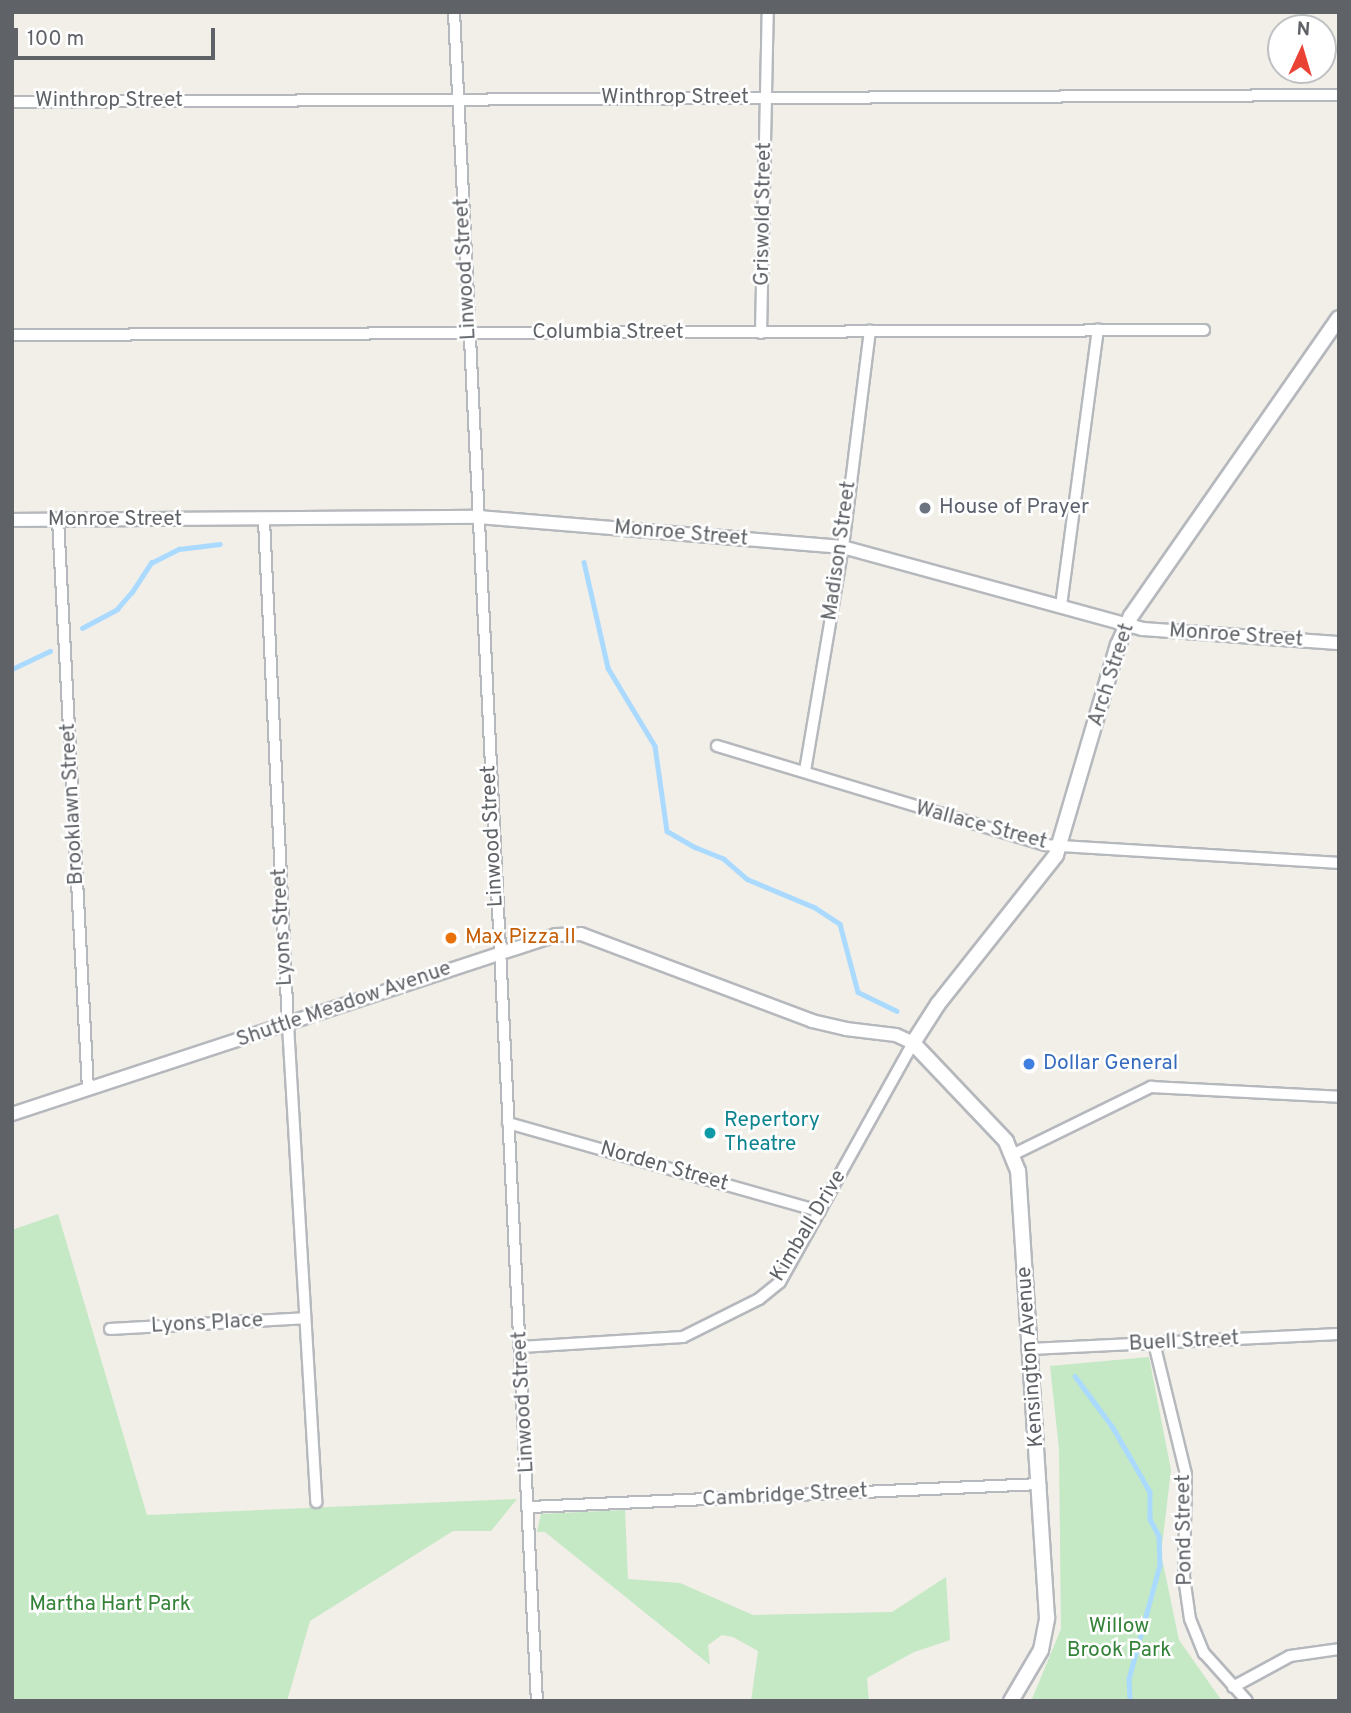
<!DOCTYPE html>
<html>
<head>
<meta charset="utf-8">
<style>
	body { margin:0 }
	#map { position:relative; width:1351px; height:1713px; overflow:hidden; background:#f1efe8; font-family:Overpass,sans-serif }
	div>[style] { position:absolute }
	.green>* { inset:0; background:#c5e8c5 }
	.stream>* { height:4.5px; margin:-2.25px; padding:0 2.25px; transform-origin:2.25px; border-radius:2.25px; background:#aadaff }
	.roads { filter:drop-shadow(2px 0 #b5b8bc) drop-shadow(-2px 0 #b5b8bc) drop-shadow(0 2px #b5b8bc) drop-shadow(0 -2px #b5b8bc) }
	.minor>* { height:10px; margin:-5px; padding:0 5px; transform-origin:5px; border-radius:5px; background:#fff }
	.tertiary>* { height:12px; margin:-6px; padding:0 6px; transform-origin:6px; border-radius:6px; background:#fff }
	.secondary>* { height:14px; margin:-7px; padding:0 7px; transform-origin:7px; border-radius:7px; background:#fff }
	.dots>* { width:19px; height:19px; translate:-50% -50%; box-sizing:border-box; border:4px solid #fff; border-radius:50% }
	span { translate:-50% -50%; white-space:nowrap; text-align:center; line-height:1.15; -webkit-text-stroke:5px #fff; paint-order:stroke }
	.street-label { font-size:21px; color:#5f6368 }
	.worship-label { font-size:21px; color:#5b616d }
	.left { translate:0 -50%; text-align:left }
	.food-label { font-size:21px; color:#c56008 }
	.shop-label { font-size:21px; color:#366cbe }
	.culture-label { font-size:21px; color:#0d838f }
	.park-label { font-size:21px; color:#348238 }
	.frame { position:absolute; inset:0; border:14px solid #5f6368; pointer-events:none }
	.north { position:absolute; left:1267px; top:14px; width:70px; height:70px; box-sizing:border-box; background:#fff; border:2px solid #bfc1c3; border-radius:50%; rotate:4deg; font-size:19px; font-weight:700; line-height:28px; text-align:center; color:#5f6368 }
	.north::after { content:''; display:block; margin:auto; width:24px; height:32px; background:#ea4335; clip-path:polygon(50% 0,100% 100%,50% 72%,0 100%) }
	.scale { position:absolute; left:14px; top:28px; width:201px; height:32px; box-sizing:border-box; border:4px solid #5f6368; border-top:0; padding-left:9px; font-size:21px; line-height:24px; white-space:nowrap; color:#5f6368; -webkit-text-stroke:5px #fff; paint-order:stroke }
</style>
</head>
<body>
<div id="map">
	<div class="green">
		<div style="clip-path:polygon(58px 1214px,147px 1515px,517px 1499px,491px 1531px,453px 1531px,310px 1621px,287px 1701px,12px 1701px,12px 1230px)"></div>
		<div style="clip-path:polygon(1149px 1357px,1171px 1470px,1161px 1554px,1179px 1640px,1222px 1701px,1035px 1701px,1032px 1699px,1061px 1629px,1059px 1449px,1050px 1366px)"></div>
		<div style="clip-path:polygon(625px 1510px,628px 1579px,680px 1583px,753px 1615px,892px 1612px,946px 1577px,950px 1640px,914px 1652px,867px 1678px,869px 1701px,751px 1701px,758px 1651px,733px 1637px,722px 1635px,708px 1645px,710px 1665px,545px 1532px,537px 1532px,541px 1514px)"></div>
	</div>
	<div class="stream">
		<div style="left:584px;top:562px;width:109px;rotate:77.2deg"></div>
		<div style="left:608px;top:668px;width:91px;rotate:58.9deg"></div>
		<div style="left:655px;top:746px;width:86px;rotate:82deg"></div>
		<div style="left:667px;top:831px;width:32px;rotate:30deg"></div>
		<div style="left:695px;top:847px;width:31px;rotate:22deg"></div>
		<div style="left:724px;top:859px;width:30px;rotate:41deg"></div>
		<div style="left:747px;top:879px;width:73px;rotate:22.7deg"></div>
		<div style="left:814px;top:907px;width:31px;rotate:33deg"></div>
		<div style="left:840px;top:924px;width:70px;rotate:75.2deg"></div>
		<div style="left:858px;top:992px;width:43px;rotate:26deg"></div>
		<div style="left:82px;top:628px;width:40px;rotate:-28deg"></div>
		<div style="left:117px;top:609px;width:23px;rotate:-49deg"></div>
		<div style="left:132px;top:592px;width:35px;rotate:-57deg"></div>
		<div style="left:151px;top:563px;width:31px;rotate:-27deg"></div>
		<div style="left:179px;top:549px;width:41px;rotate:-7deg"></div>
		<div style="left:12px;top:669px;width:42px;rotate:-25.3deg"></div>
		<div style="left:1075px;top:1376px;width:62px;rotate:53.5deg"></div>
		<div style="left:1112px;top:1426px;width:58px;rotate:59.9deg"></div>
		<div style="left:1141px;top:1476px;width:18px;rotate:61deg"></div>
		<div style="left:1150px;top:1492px;width:27px;rotate:90deg"></div>
		<div style="left:1150px;top:1519px;width:19px;rotate:62deg"></div>
		<div style="left:1159px;top:1536px;width:29px;rotate:88deg"></div>
		<div style="left:1160px;top:1565px;width:118px;rotate:105.2deg"></div>
		<div style="left:1129px;top:1679px;width:22px;rotate:87deg"></div>
	</div>
	<div class="roads">
		<div class="minor">
			<div style="left:454px;top:12px;width:1691px;rotate:87.19deg"></div>
			<div style="left:12px;top:102px;width:1327px;rotate:-0.3deg"></div>
			<div style="left:761px;top:333px;width:321px;rotate:-88.8deg"></div>
			<div style="left:12px;top:335px;width:1192px;rotate:-0.24deg"></div>
			<div style="left:58px;top:519px;width:571px;rotate:86.99deg"></div>
			<div style="left:264px;top:520px;width:506px;rotate:87.28deg"></div>
			<div style="left:288px;top:1025px;width:478px;rotate:86.6deg"></div>
			<div style="left:1061px;top:606px;width:279px;rotate:-82.4deg"></div>
			<div style="left:717px;top:746px;width:343px;rotate:16.8deg"></div>
			<div style="left:1045px;top:845px;width:295px;rotate:3.5deg"></div>
			<div style="left:805px;top:771px;width:227px;rotate:-80.4deg"></div>
			<div style="left:843px;top:547px;width:218px;rotate:-82.9deg"></div>
			<div style="left:508px;top:1123px;width:324px;rotate:15.8deg"></div>
			<div style="left:1014px;top:1154px;width:153px;rotate:-26.1deg"></div>
			<div style="left:1151px;top:1087px;width:188px;rotate:3deg"></div>
			<div style="left:110px;top:1329px;width:194px;rotate:-3.2deg"></div>
			<div style="left:1154px;top:1343px;width:135px;rotate:76.3deg"></div>
			<div style="left:1186px;top:1474px;width:103px;rotate:91.1deg"></div>
			<div style="left:1184px;top:1577px;width:42px;rotate:81.9deg"></div>
			<div style="left:1190px;top:1619px;width:37px;rotate:68deg"></div>
			<div style="left:1204px;top:1653px;width:64px;rotate:48.1deg"></div>
			<div style="left:521px;top:1347px;width:162px;rotate:-3.5deg"></div>
			<div style="left:683px;top:1337px;width:85px;rotate:-26.6deg"></div>
			<div style="left:759px;top:1299px;width:27px;rotate:-39deg"></div>
			<div style="left:780px;top:1282px;width:274px;rotate:-60.9deg"></div>
			<div style="left:1030px;top:1349px;width:309px;rotate:-2.8deg"></div>
			<div style="left:530px;top:1507px;width:511px;rotate:-2.58deg"></div>
			<div style="left:1233px;top:1687px;width:65px;rotate:-28.5deg"></div>
			<div style="left:1290px;top:1656px;width:49px;rotate:-8.1deg"></div>
		</div>
		<div class="tertiary">
			<div style="left:12px;top:520px;width:466px;rotate:-0.4deg"></div>
			<div style="left:478px;top:517px;width:366px;rotate:4.7deg"></div>
			<div style="left:843px;top:547px;width:310px;rotate:15.3deg"></div>
			<div style="left:1142px;top:629px;width:197px;rotate:4.1deg"></div>
			<div style="left:12px;top:1114px;width:573px;rotate:-18.21deg"></div>
			<div style="left:556px;top:935px;width:25px;rotate:-2deg"></div>
			<div style="left:581px;top:934px;width:247px;rotate:20.6deg"></div>
			<div style="left:812px;top:1021px;width:35px;rotate:13deg"></div>
			<div style="left:846px;top:1029px;width:50px;rotate:6.8deg"></div>
			<div style="left:896px;top:1035px;width:19px;rotate:25deg"></div>
		</div>
		<div class="secondary">
			<div style="left:1011px;top:1701px;width:59px;rotate:-59.5deg"></div>
			<div style="left:1041px;top:1650px;width:33px;rotate:-79deg"></div>
			<div style="left:1047px;top:1618px;width:448px;rotate:-93.7deg"></div>
			<div style="left:1018px;top:1171px;width:32px;rotate:-112deg"></div>
			<div style="left:1006px;top:1141px;width:135px;rotate:-133.5deg"></div>
			<div style="left:913px;top:1043px;width:46px;rotate:-57.3deg"></div>
			<div style="left:938px;top:1004px;width:190px;rotate:-51.6deg"></div>
			<div style="left:1056px;top:855px;width:219px;rotate:-73.6deg"></div>
			<div style="left:1118px;top:645px;width:32px;rotate:-66deg"></div>
			<div style="left:1131px;top:616px;width:363px;rotate:-55.1deg"></div>
		</div>
	</div>
	<div class="dots">
		<div style="left:925px;top:508px;background:#6b7280"></div>
		<div style="left:451px;top:938px;background:#e8710a"></div>
		<div style="left:1029px;top:1064px;background:#3f7fe0"></div>
		<div style="left:710px;top:1133px;background:#0f9aa8"></div>
	</div>
	<div class="street-label">
		<span style="left:675px;top:98px">Winthrop Street</span>
		<span style="left:109px;top:101px">Winthrop Street</span>
		<span style="left:764px;top:214px;rotate:-89deg">Griswold Street</span>
		<span style="left:466px;top:269px;rotate:-93deg">Linwood Street</span>
		<span style="left:608px;top:333px">Columbia Street</span>
		<span style="left:115px;top:520px">Monroe Street</span>
		<span style="left:681px;top:534px;rotate:5deg">Monroe Street</span>
		<span style="left:840px;top:551px;rotate:-82deg">Madison Street</span>
		<span style="left:1236px;top:636px;rotate:4deg">Monroe Street</span>
		<span style="left:1112px;top:675px;rotate:-72deg">Arch Street</span>
		<span style="left:73px;top:804px;rotate:-93deg">Brooklawn Street</span>
		<span style="left:981px;top:826px;rotate:15deg">Wallace Street</span>
		<span style="left:493px;top:836px;rotate:-93deg">Linwood Street</span>
		<span style="left:283px;top:927px;rotate:-93deg">Lyons Street</span>
		<span style="left:344px;top:1005px;rotate:-19deg">Shuttle Meadow Avenue</span>
		<span style="left:664px;top:1167px;rotate:16deg">Norden Street</span>
		<span style="left:809px;top:1226px;rotate:-59deg">Kimball Drive</span>
		<span style="left:207px;top:1324px;rotate:-3deg">Lyons Place</span>
		<span style="left:1184px;top:1342px;rotate:-3deg">Buell Street</span>
		<span style="left:1031px;top:1357px;rotate:-94deg">Kensington Avenue</span>
		<span style="left:524px;top:1402px;rotate:-93deg">Linwood Street</span>
		<span style="left:785px;top:1496px;rotate:-3deg">Cambridge Street</span>
		<span style="left:1185px;top:1530px;rotate:-91deg">Pond Street</span>
	</div>
	<div class="worship-label">
		<span class="left" style="left:939px;top:508px">House of Prayer</span>
	</div>
	<div class="food-label">
		<span class="left" style="left:465px;top:938px">Max Pizza II</span>
	</div>
	<div class="shop-label">
		<span class="left" style="left:1043px;top:1064px">Dollar General</span>
	</div>
	<div class="culture-label">
		<span class="left" style="left:724px;top:1133px">Repertory<br>Theatre</span>
	</div>
	<div class="park-label">
		<span style="left:110px;top:1605px">Martha Hart Park</span>
		<span style="left:1119px;top:1639px">Willow<br>Brook Park</span>
	</div>
	<div class="frame"></div>
	<div class="north">N</div>
	<div class="scale">100 m</div>
</div>
</body>
</html>
